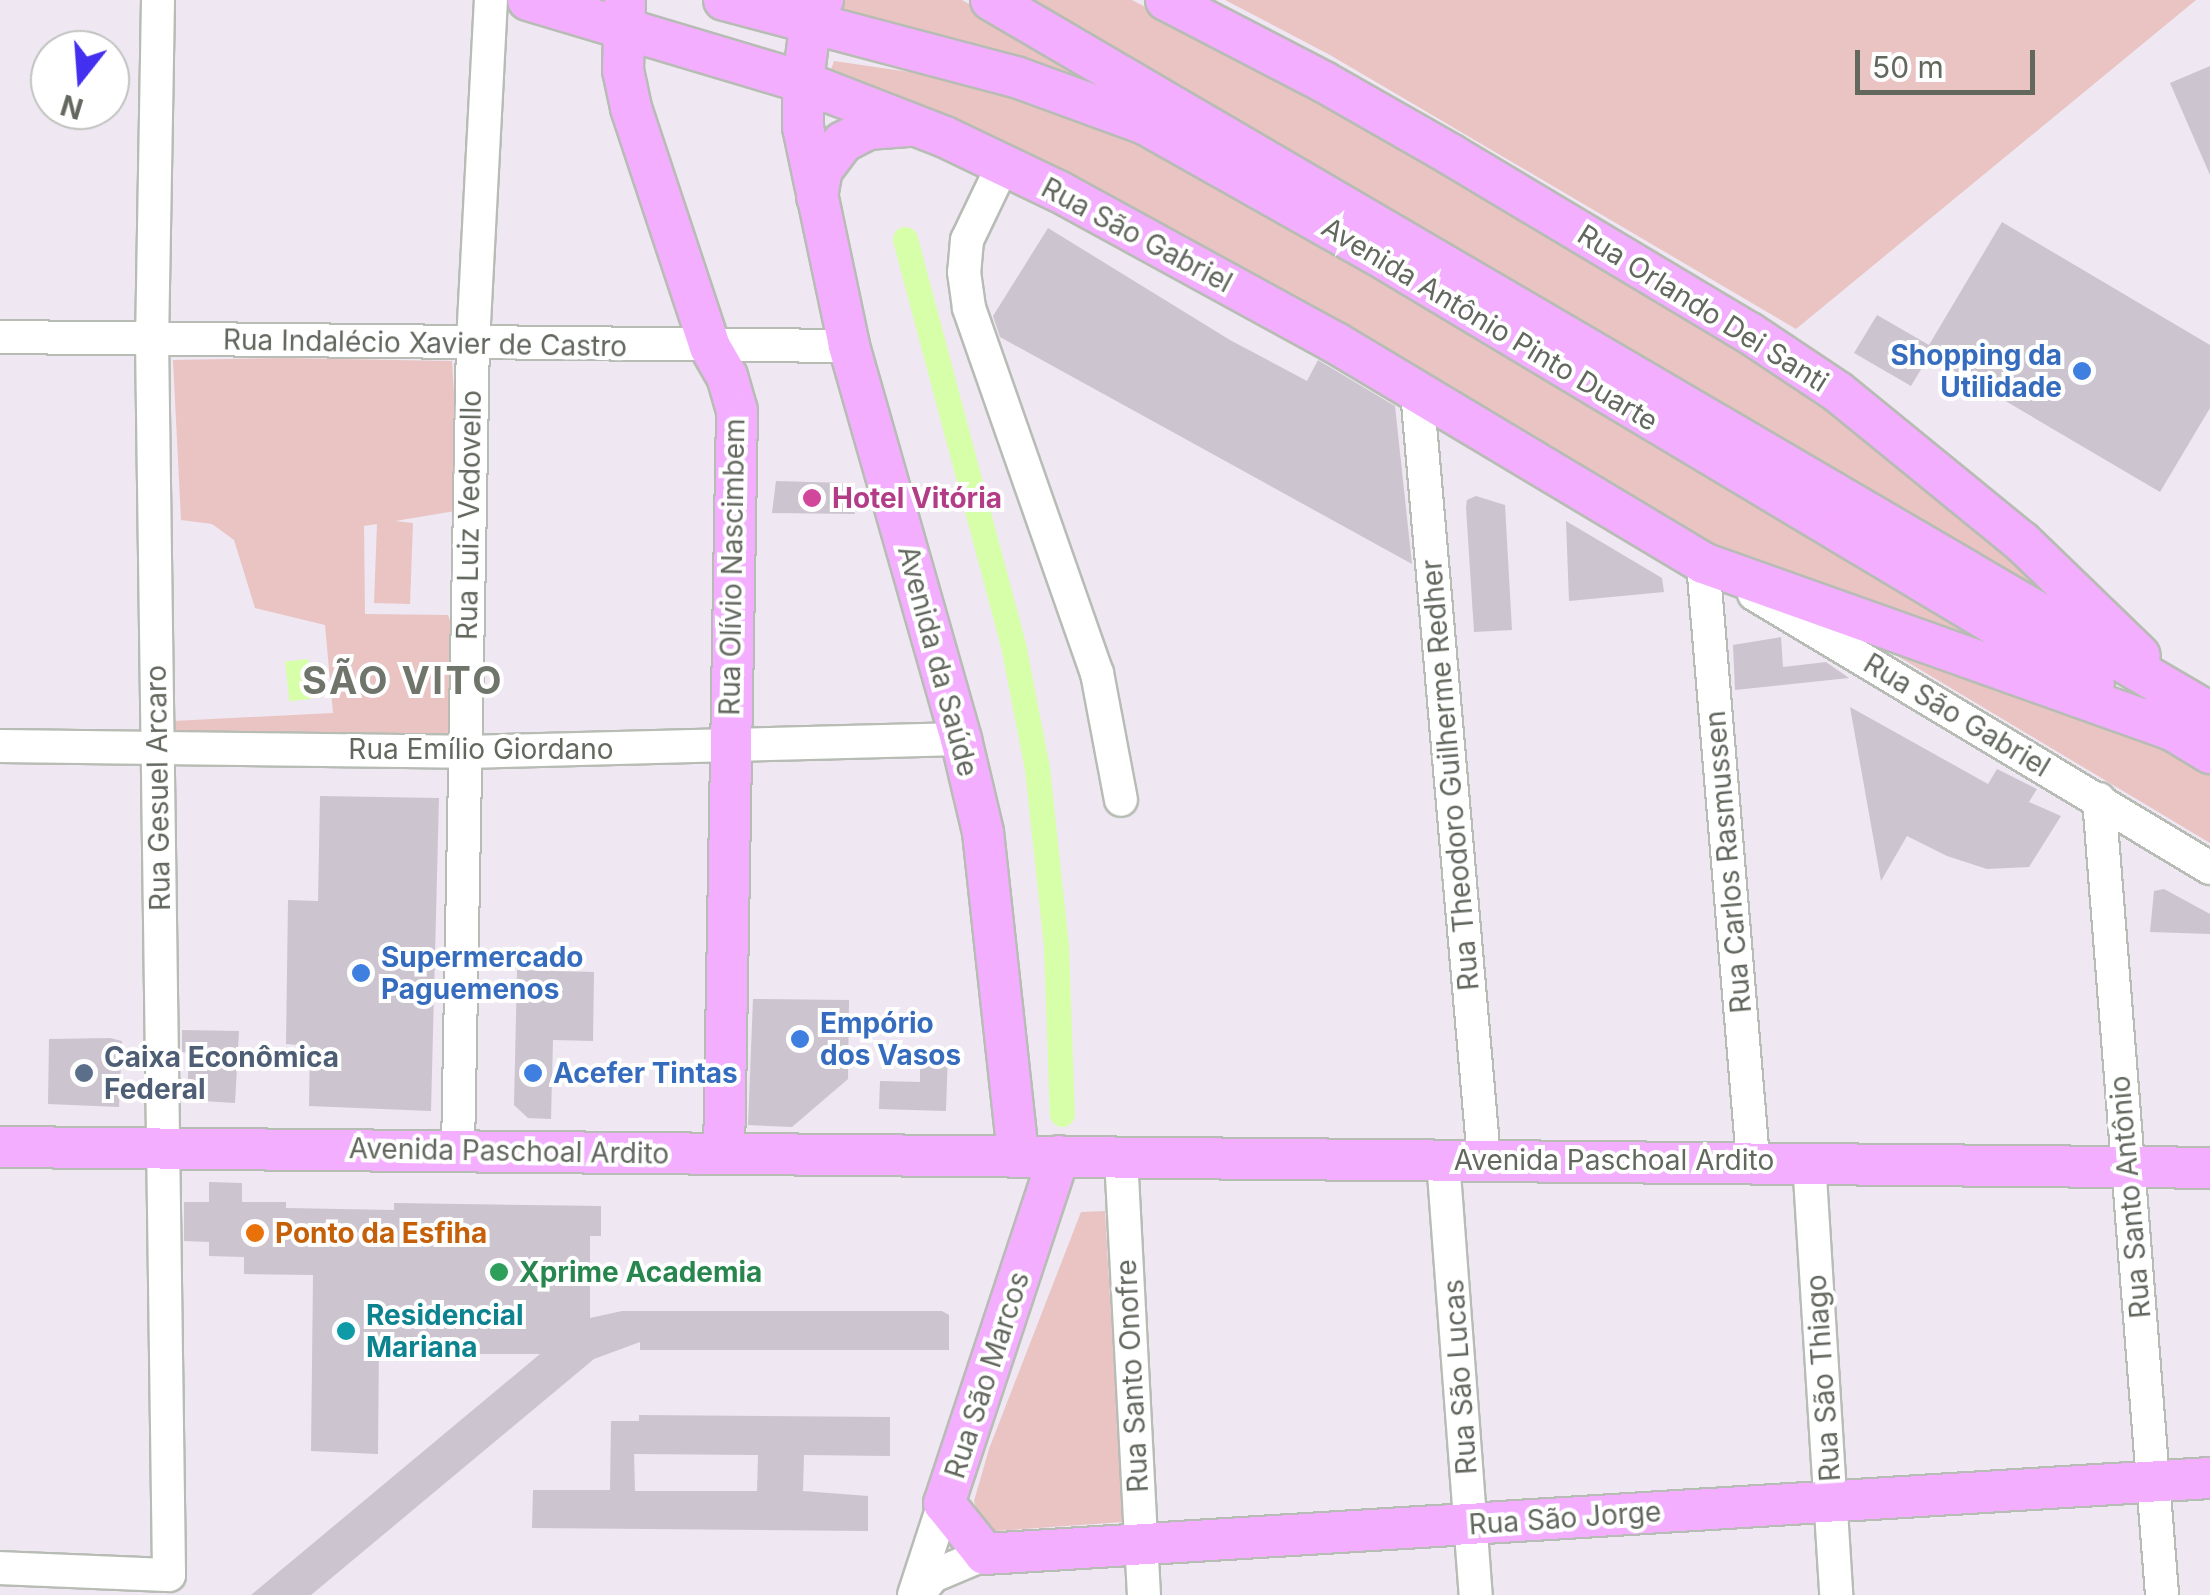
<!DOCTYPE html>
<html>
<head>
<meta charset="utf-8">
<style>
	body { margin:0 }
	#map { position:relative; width:2210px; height:1595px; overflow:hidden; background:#efe7f1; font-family:Inter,sans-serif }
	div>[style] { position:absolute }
	.green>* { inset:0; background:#e9c4c3 }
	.water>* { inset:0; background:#d7ffa9; transform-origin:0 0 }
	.canal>* { height:25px; margin:-12.5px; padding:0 12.5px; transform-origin:12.5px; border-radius:12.5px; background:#d7ffa9 }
	.building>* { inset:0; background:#ccc5cf }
	.roads { filter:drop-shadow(2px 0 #b7bcb4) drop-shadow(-2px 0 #b7bcb4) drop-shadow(0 2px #b7bcb4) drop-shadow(0 -2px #b7bcb4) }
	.minor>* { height:32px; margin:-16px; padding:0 16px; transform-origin:16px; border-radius:16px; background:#fff }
	.major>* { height:40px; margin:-20px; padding:0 20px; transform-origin:20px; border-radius:20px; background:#f4aeff }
	.dots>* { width:28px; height:28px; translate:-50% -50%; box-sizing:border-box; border:5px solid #fff; border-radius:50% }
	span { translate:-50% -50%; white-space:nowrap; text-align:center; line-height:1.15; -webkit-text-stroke:8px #fff; paint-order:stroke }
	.street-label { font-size:28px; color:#62685e }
	.shop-label { font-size:28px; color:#366cbe; font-weight:700 }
	.right { translate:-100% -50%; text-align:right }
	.left { translate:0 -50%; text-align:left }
	.hotel-label { font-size:28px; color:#b23c85; font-weight:700 }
	.service-label { font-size:28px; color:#4e5e75; font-weight:700 }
	.food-label { font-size:28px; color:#c56008; font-weight:700 }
	.leisure-label { font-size:28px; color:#27864d; font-weight:700 }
	.culture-label { font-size:28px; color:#0d838f; font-weight:700 }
	.district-label { font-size:38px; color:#6f756a; font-weight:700; letter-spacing:2.5px }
	.north { position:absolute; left:30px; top:30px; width:100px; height:100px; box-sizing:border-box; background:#fff; border:2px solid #c0c3bf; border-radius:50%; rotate:197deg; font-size:28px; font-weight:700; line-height:40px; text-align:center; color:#62685e }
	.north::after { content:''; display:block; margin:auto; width:35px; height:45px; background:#422fef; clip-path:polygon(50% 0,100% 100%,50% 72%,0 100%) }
	.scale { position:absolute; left:1855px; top:50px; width:180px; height:45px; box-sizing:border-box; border:5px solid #62685e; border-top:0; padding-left:12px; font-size:30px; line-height:35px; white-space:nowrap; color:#62685e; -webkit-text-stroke:8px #fff; paint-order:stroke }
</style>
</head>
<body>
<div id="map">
	<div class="green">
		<div style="clip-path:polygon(838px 0,962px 0,1141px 103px,840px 20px)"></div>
		<div style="clip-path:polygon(1017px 0,1132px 0,1316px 97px,1826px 405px,2052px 584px,2040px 601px)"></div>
		<div style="clip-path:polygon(1225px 0,2196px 0,1796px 329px,1330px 55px)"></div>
		<div style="clip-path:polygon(834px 61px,978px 82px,1054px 104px,1183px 162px,2004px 645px,1998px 654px,1700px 543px,829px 75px)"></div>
		<div style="clip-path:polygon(285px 358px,452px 361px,461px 510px,395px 521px,413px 523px,410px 604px,374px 603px,377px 524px,364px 526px,365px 614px,448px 615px,454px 631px,453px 739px,173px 734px,173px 721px,333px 713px,325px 625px,255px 608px,234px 540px,212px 524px,181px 520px,173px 360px)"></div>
		<div style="clip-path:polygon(1879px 645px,2164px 743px,2210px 772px,2210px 843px)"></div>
		<div style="clip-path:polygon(1105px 1211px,1123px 1522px,995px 1531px,980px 1519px,974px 1501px,989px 1449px,1081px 1212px)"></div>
	</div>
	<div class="water">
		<div style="left:308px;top:659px;width:40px;height:23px;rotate:84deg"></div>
	</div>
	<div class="canal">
		<div style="left:905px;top:239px;width:425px;rotate:75.1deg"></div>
		<div style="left:1014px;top:650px;width:120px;rotate:79deg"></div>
		<div style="left:1037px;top:768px;width:179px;rotate:83.9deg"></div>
		<div style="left:1056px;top:946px;width:168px;rotate:88deg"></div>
	</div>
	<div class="building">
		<div style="clip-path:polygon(2210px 66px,2210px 175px,2170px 83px)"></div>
		<div style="clip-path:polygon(2002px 222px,2210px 345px,2210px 408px,2160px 492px,1929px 356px,1911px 386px,1854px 353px,1877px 315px,1929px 345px)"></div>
		<div style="clip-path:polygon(1048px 228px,1230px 340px,1307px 381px,1318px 360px,1395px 406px,1412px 564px,1000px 337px,993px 316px)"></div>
		<div style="clip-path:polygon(776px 481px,846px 483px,855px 514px,772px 513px)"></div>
		<div style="clip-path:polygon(1476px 496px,1505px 505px,1512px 630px,1474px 632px,1466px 507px,1467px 500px)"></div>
		<div style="clip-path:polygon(1566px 521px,1662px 578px,1664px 592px,1569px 601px)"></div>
		<div style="clip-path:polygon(1781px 637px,1783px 667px,1826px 662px,1849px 678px,1735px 690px,1733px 645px)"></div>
		<div style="clip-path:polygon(1850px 707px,1988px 784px,1997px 769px,2037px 789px,2029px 802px,2061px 816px,2029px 867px,1987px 869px,1947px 856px,1907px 836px,1881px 881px)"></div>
		<div style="clip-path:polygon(320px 796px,439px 798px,431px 1111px,309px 1106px,310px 1046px,286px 1044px,288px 900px,318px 901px)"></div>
		<div style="clip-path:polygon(2164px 889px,2210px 914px,2210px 934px,2150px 932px,2154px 891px)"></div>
		<div style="clip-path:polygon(517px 970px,594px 972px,593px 1041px,553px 1040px,551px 1119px,528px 1118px,514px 1105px)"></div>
		<div style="clip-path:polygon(753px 999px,849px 1000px,848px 1079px,792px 1127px,748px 1125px)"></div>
		<div style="clip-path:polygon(182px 1030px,239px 1031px,235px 1103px,187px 1100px,189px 1053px,182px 1052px)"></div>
		<div style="clip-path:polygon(110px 1038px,122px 1041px,119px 1107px,48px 1104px,49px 1039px)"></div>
		<div style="clip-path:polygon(920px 1049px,948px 1050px,946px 1111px,879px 1109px,880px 1081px,920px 1082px)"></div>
		<div style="clip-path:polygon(209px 1182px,242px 1183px,242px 1202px,286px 1202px,286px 1208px,394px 1210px,394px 1203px,601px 1206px,601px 1236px,590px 1236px,590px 1318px,622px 1311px,942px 1311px,949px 1315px,949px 1350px,640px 1350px,640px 1342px,594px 1359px,311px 1595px,251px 1595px,540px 1354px,452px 1354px,452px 1343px,379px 1342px,378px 1454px,311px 1451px,313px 1275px,244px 1274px,244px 1257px,209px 1256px,209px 1242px,184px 1241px,184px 1202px,209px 1202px)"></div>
		<div style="clip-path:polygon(evenodd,639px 1415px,890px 1417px,890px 1456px,804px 1455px,803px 1491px,868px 1496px,868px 1531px,532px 1528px,533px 1490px,610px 1490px,611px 1421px,639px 1421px,639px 1415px,634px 1454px,758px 1455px,757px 1491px,635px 1491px,634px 1454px)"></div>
	</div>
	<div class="roads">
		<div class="minor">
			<div style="left:158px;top:0;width:339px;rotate:91deg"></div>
			<div style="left:152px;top:339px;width:1236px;rotate:89.21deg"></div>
			<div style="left:1003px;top:165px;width:83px;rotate:115.6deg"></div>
			<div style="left:967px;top:240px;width:32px;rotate:95deg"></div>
			<div style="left:964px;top:272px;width:36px;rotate:82deg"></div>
			<div style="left:969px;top:308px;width:387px;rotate:70.7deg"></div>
			<div style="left:1097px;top:673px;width:129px;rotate:79.3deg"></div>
			<div style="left:0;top:337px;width:849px;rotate:0.61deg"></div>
			<div style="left:1417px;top:391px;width:771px;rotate:85.01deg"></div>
			<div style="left:1703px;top:563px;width:599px;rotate:85.21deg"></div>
			<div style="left:1754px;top:594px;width:532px;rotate:31deg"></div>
			<div style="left:0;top:746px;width:464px;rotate:0.7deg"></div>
			<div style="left:464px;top:752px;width:497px;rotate:-1.5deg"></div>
			<div style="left:2099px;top:799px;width:798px;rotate:85.47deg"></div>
			<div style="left:458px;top:1150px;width:808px;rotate:-88.94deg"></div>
			<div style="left:473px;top:342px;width:342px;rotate:-87deg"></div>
			<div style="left:1121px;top:1157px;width:439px;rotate:87deg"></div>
			<div style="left:1443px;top:1160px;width:436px;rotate:85.7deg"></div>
			<div style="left:1809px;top:1161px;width:435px;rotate:86.4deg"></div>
			<div style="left:0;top:1568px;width:169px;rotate:2.4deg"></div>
			<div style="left:914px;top:1595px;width:97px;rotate:-71.9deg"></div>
			<div style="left:918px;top:1595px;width:24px;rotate:-52deg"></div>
			<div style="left:933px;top:1576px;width:56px;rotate:-22.9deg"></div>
		</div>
		<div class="major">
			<div style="left:528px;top:0;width:287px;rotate:16.6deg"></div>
			<div style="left:803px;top:82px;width:152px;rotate:21.2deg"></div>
			<div style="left:945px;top:137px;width:127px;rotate:25.6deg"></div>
			<div style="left:1060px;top:192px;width:315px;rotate:28.7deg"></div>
			<div style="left:1336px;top:343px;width:428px;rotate:30.9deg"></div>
			<div style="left:1703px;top:563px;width:498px;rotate:19.6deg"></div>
			<div style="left:724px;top:0;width:302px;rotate:14.8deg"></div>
			<div style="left:1016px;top:77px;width:137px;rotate:20deg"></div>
			<div style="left:1145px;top:124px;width:277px;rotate:29.4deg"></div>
			<div style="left:1386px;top:260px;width:825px;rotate:30.92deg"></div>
			<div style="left:823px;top:0;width:29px;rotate:117deg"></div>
			<div style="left:810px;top:26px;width:56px;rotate:97.1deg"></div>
			<div style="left:803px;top:82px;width:45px;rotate:90deg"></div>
			<div style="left:803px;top:127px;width:224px;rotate:78.1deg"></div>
			<div style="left:849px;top:346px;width:409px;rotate:74.1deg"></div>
			<div style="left:961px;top:739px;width:96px;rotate:76.7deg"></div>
			<div style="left:983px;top:832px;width:325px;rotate:83.8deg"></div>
			<div style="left:991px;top:0;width:1412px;rotate:30.32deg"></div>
			<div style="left:1166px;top:0;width:178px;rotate:27.4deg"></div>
			<div style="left:1324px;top:82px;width:145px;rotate:29.7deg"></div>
			<div style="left:1450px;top:154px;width:347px;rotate:30.9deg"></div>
			<div style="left:1748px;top:332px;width:108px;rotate:33.7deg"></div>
			<div style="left:1838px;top:392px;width:236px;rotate:39.2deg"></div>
			<div style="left:2021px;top:541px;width:165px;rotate:44deg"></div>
			<div style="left:625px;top:2px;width:68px;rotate:91.7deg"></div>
			<div style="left:623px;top:70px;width:39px;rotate:78deg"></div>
			<div style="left:631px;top:108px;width:252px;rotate:71.7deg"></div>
			<div style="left:710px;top:347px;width:34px;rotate:60deg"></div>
			<div style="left:727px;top:376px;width:36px;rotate:74deg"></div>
			<div style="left:737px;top:411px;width:742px;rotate:91deg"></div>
			<div style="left:817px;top:197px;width:27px;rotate:-80deg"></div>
			<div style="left:822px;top:170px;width:35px;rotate:-53deg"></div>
			<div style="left:843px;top:142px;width:28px;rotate:-27deg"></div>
			<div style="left:868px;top:129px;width:40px;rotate:-4.3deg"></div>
			<div style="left:2152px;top:718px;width:68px;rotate:31.1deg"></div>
			<div style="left:0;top:1147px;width:2210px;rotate:0.54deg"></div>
			<div style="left:1059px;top:1156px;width:366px;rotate:108.3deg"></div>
			<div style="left:944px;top:1503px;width:65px;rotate:51.2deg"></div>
			<div style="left:985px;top:1554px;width:1227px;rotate:-3.55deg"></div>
		</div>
	</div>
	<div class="dots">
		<div style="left:2082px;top:371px;background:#3f7fe0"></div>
		<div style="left:812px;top:498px;background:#d1479c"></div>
		<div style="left:361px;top:973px;background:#3f7fe0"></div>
		<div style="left:800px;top:1039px;background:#3f7fe0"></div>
		<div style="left:84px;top:1073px;background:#5c6f8a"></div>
		<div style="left:533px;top:1073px;background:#3f7fe0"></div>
		<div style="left:255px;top:1233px;background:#e8710a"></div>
		<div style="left:499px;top:1272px;background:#2e9e5b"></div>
		<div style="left:346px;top:1331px;background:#0f9aa8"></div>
	</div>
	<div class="street-label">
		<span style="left:1137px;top:235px;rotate:28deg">Rua São Gabriel</span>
		<span style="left:1703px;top:308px;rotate:32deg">Rua Orlando Dei Santi</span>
		<span style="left:1490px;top:324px;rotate:31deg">Avenida Antônio Pinto Duarte</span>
		<span style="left:425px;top:343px;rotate:1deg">Rua Indalécio Xavier de Castro</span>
		<span style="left:469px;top:515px;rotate:-89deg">Rua Luiz Vedovello</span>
		<span style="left:732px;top:567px;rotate:-89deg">Rua Olívio Nascimbem</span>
		<span style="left:938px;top:661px;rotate:75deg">Avenida da Saúde</span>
		<span style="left:1957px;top:715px;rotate:31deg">Rua São Gabriel</span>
		<span style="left:481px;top:749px">Rua Emílio Giordano</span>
		<span style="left:1450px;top:775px;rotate:-95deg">Rua Theodoro Guilherme Redher</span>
		<span style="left:158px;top:788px;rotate:-91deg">Rua Gesuel Arcaro</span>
		<span style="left:1728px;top:862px;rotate:-95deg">Rua Carlos Rasmussen</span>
		<span style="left:509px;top:1151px;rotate:1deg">Avenida Paschoal Ardito</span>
		<span style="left:1614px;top:1160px">Avenida Paschoal Ardito</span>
		<span style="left:2130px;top:1197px;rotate:-95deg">Rua Santo Antônio</span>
		<span style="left:987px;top:1375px;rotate:-72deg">Rua São Marcos</span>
		<span style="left:1132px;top:1376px;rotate:-93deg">Rua Santo Onofre</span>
		<span style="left:1460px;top:1377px;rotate:-94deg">Rua São Lucas</span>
		<span style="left:1823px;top:1378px;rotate:-94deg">Rua São Thiago</span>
		<span style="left:1565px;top:1518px;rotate:-4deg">Rua São Jorge</span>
	</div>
	<div class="shop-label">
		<span class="right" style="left:2062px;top:371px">Shopping da<br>Utilidade</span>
		<span class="left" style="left:381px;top:973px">Supermercado<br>Paguemenos</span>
		<span class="left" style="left:820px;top:1039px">Empório<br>dos Vasos</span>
		<span class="left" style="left:553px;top:1073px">Acefer Tintas</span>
	</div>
	<div class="hotel-label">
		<span class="left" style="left:832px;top:498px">Hotel Vitória</span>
	</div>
	<div class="service-label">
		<span class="left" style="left:104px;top:1073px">Caixa Econômica<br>Federal</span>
	</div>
	<div class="food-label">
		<span class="left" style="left:275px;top:1233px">Ponto da Esfiha</span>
	</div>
	<div class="leisure-label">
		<span class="left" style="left:519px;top:1272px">Xprime Academia</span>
	</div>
	<div class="culture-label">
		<span class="left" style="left:366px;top:1331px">Residencial<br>Mariana</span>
	</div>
	<div class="district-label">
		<span style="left:403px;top:681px">SÃO VITO</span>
	</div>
	<div class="north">N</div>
	<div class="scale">50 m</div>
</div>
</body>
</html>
